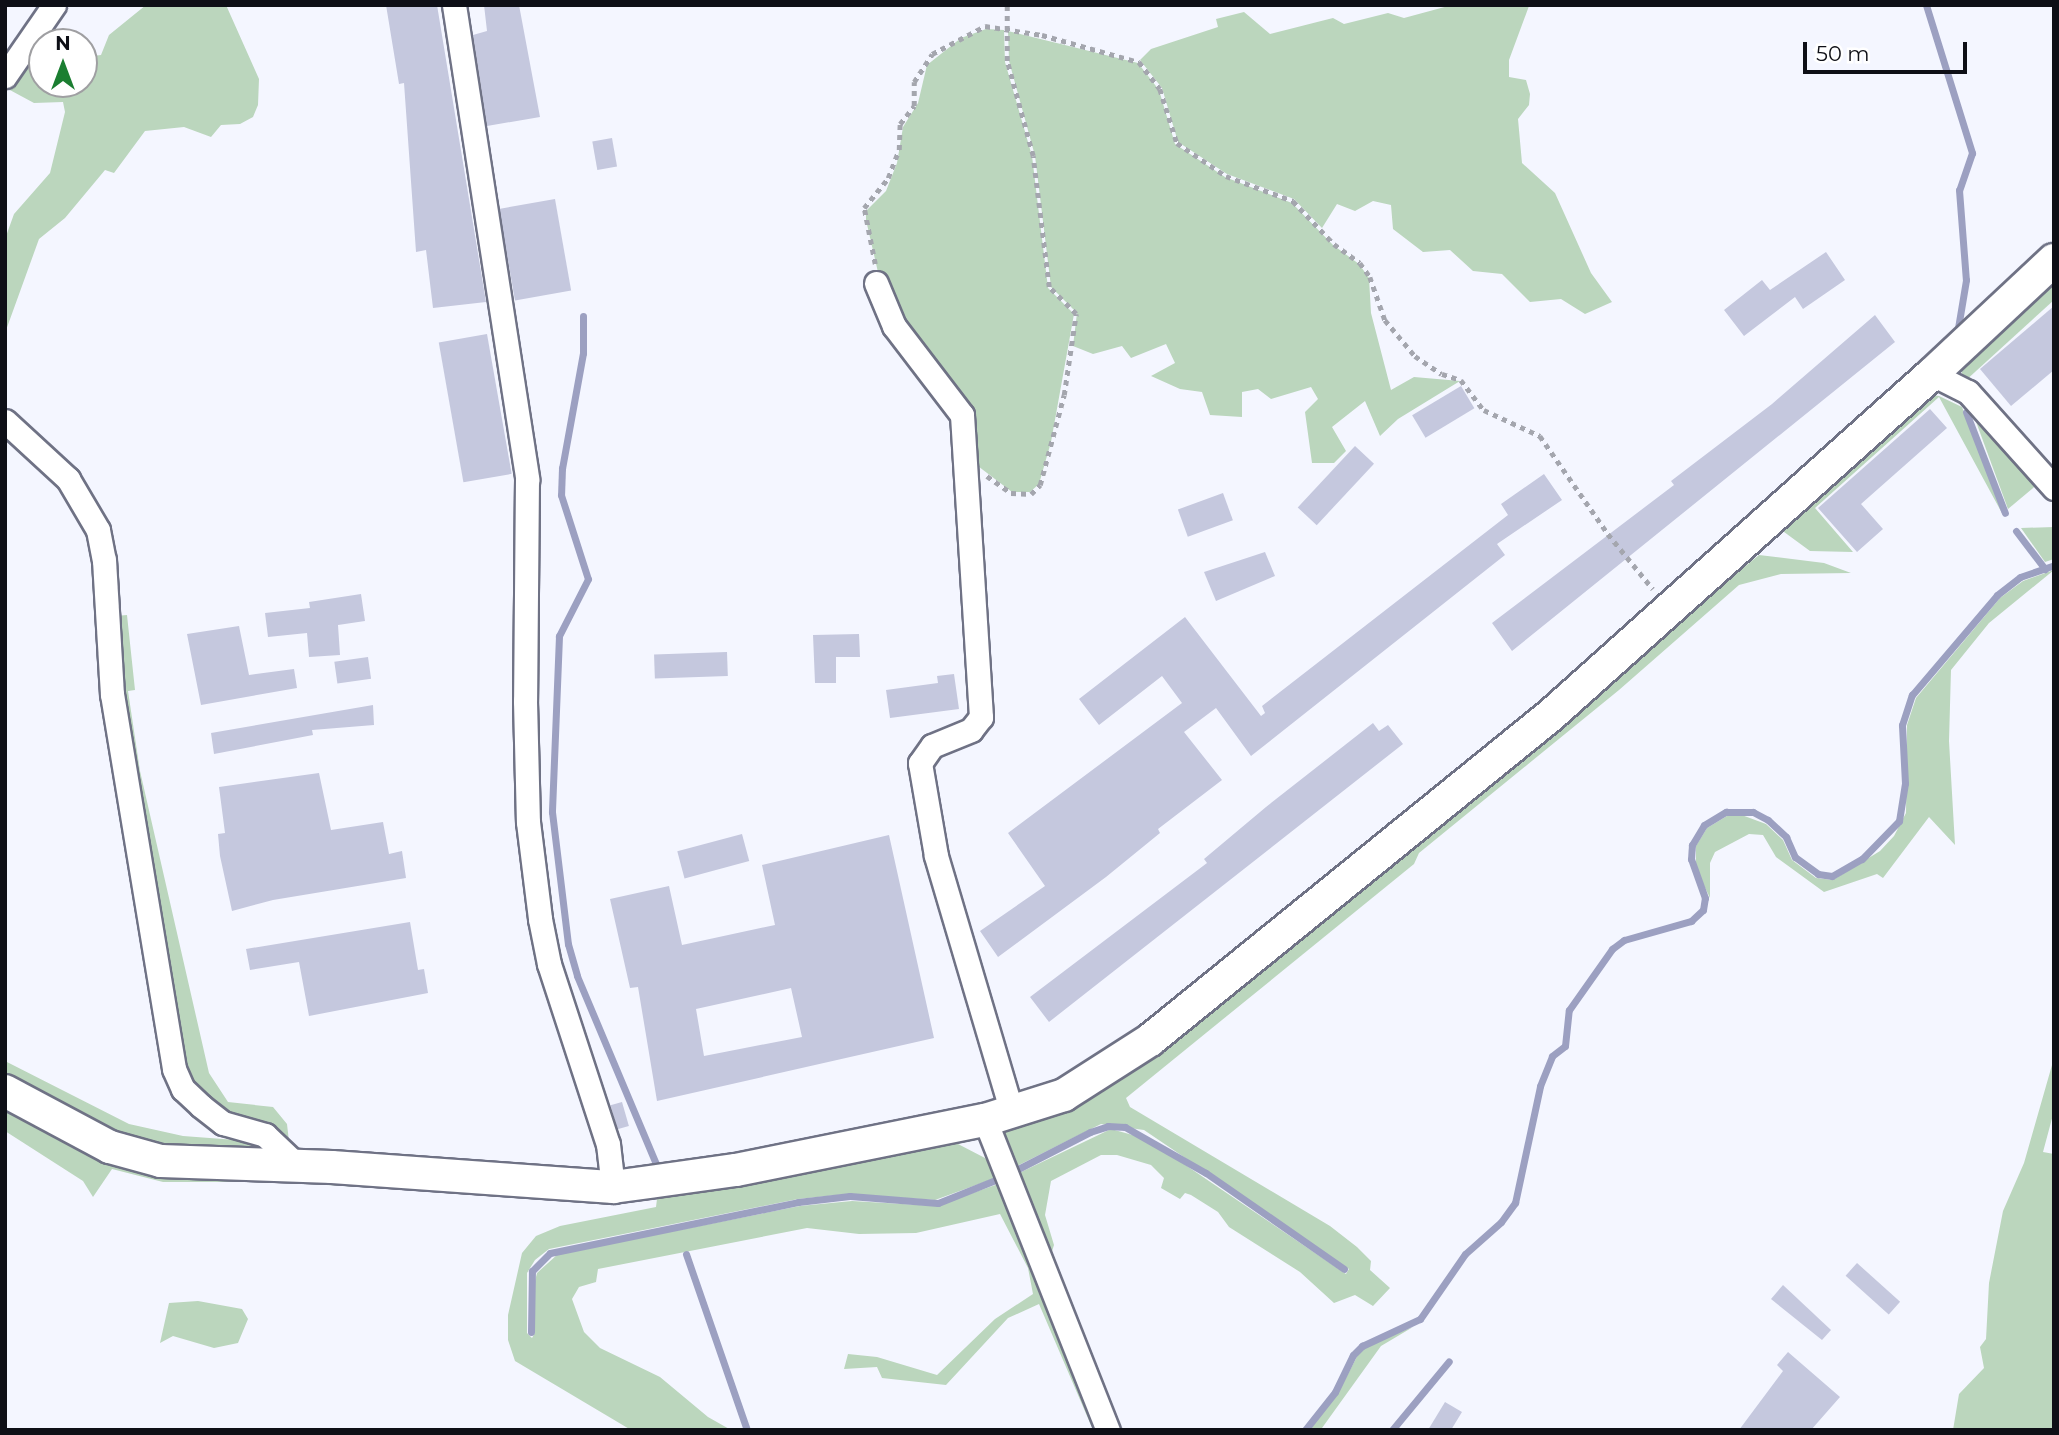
<!DOCTYPE html>
<html>
<head>
<meta charset="utf-8">
<style>
	body { margin:0 }
	#map { position:relative; width:2059px; height:1435px; overflow:hidden; background:#f4f6ff; font-family:Montserrat,sans-serif }
	div>[style] { position:absolute }
	.green>* { inset:0; background:#bbd6bd }
	.stream>* { height:7px; margin:-3.5px; padding:0 3.5px; transform-origin:3.5px; border-radius:3.5px; background:#9ca0c1 }
	.building>* { inset:0; background:#c5c8de; transform-origin:0 0 }
	.path>* { height:4.5px; margin-top:-2.25px; transform-origin:0; background:repeating-linear-gradient(90deg,#a4a6ae 0 5px,transparent 0 10px) }
	.roads { filter:drop-shadow(2px 0 #6f7285) drop-shadow(-2px 0 #6f7285) drop-shadow(0 2px #6f7285) drop-shadow(0 -2px #6f7285) }
	.street>* { height:23px; margin:-11.5px; padding:0 11.5px; transform-origin:11.5px; border-radius:11.5px; background:#fff }
	.secondary>* { height:32px; margin:-16px; padding:0 16px; transform-origin:16px; border-radius:16px; background:#fff }
	span { translate:-50% -50%; white-space:nowrap; text-align:center; line-height:1.15; -webkit-text-stroke:6px #fff; paint-order:stroke }
	.frame { position:absolute; inset:0; border:7px solid #0e0f16; pointer-events:none }
	.north { position:absolute; left:28px; top:28px; width:70px; height:70px; box-sizing:border-box; background:#fff; border:2px solid #9f9fa2; border-radius:50%; rotate:0deg; font-size:19px; font-weight:700; line-height:28px; text-align:center; color:#0e0f16 }
	.north::after { content:''; display:block; margin:auto; width:24px; height:32px; background:#1b7e31; clip-path:polygon(50% 0,100% 100%,50% 72%,0 100%) }
	.scale { position:absolute; left:1803px; top:42px; width:164px; height:32px; box-sizing:border-box; border:4px solid #0e0f16; border-top:0; padding-left:9px; font-size:21px; line-height:24px; white-space:nowrap; color:#0e0f16; -webkit-text-stroke:5px #fff; paint-order:stroke }
</style>
</head>
<body>
<div id="map">
	<div class="green">
		<div style="clip-path:polygon(146px 5px,226px 5px,259px 79px,258px 105px,253px 117px,240px 124px,221px 125px,211px 137px,184px 127px,145px 131px,114px 173px,105px 170px,65px 218px,39px 239px,5px 333px,5px 239px,14px 214px,50px 173px,65px 112px,63px 102px,34px 103px,8px 89px,28px 56px,42px 61px,42px 84px,84px 84px,84px 57px,101px 55px,109px 35px)"></div>
		<div style="clip-path:polygon(1452px 5px,1529px 6px,1509px 60px,1509px 77px,1526px 80px,1530px 94px,1529px 105px,1518px 119px,1522px 163px,1555px 193px,1591px 273px,1612px 302px,1585px 314px,1561px 299px,1530px 302px,1502px 274px,1473px 271px,1450px 250px,1423px 252px,1393px 229px,1391px 205px,1373px 201px,1355px 211px,1337px 204px,1322px 228px,1294px 199px,1227px 174px,1178px 142px,1162px 88px,1140px 60px,1151px 49px,1218px 27px,1216px 19px,1244px 12px,1270px 34px,1333px 18px,1344px 24px,1388px 13px,1404px 18px)"></div>
		<div style="clip-path:polygon(986px 29px,1004px 30px,1005px 62px,1032px 156px,1048px 288px,1074px 314px,1051px 442px,1039px 484px,1030px 492px,1012px 492px,970px 460px,969px 424px,910px 340px,880px 281px,866px 220px,866px 211px,886px 191px,897px 163px,903px 127px,918px 103px,927px 65px,961px 38px)"></div>
		<div style="clip-path:polygon(1008px 31px,1138px 63px,1159px 90px,1175px 144px,1225px 177px,1292px 203px,1333px 245px,1359px 264px,1369px 278px,1371px 313px,1391px 390px,1414px 377px,1460px 381px,1398px 419px,1380px 436px,1365px 401px,1332px 427px,1346px 451px,1334px 463px,1312px 463px,1305px 412px,1318px 399px,1311px 387px,1271px 399px,1258px 389px,1242px 392px,1242px 417px,1210px 415px,1202px 392px,1180px 389px,1151px 376px,1175px 363px,1166px 344px,1131px 358px,1122px 346px,1093px 354px,1073px 346px,1077px 313px,1051px 287px,1035px 156px,1009px 61px)"></div>
		<div style="clip-path:polygon(2054px 273px,2054px 300px,1964px 382px,1959px 360px)"></div>
		<div style="clip-path:polygon(1927px 394px,1939px 396px,1962px 407px,2003px 515px,1939px 397px,1815px 508px,1853px 552px,1810px 551px,1780px 529px)"></div>
		<div style="clip-path:polygon(1971px 408px,2039px 483px,2008px 509px)"></div>
		<div style="clip-path:polygon(2054px 527px,2054px 559px,2045px 562px,2021px 528px)"></div>
		<div style="clip-path:polygon(1759px 555px,1824px 563px,1851px 573px,1781px 574px,1739px 585px,1619px 690px,1419px 853px,1414px 864px,1126px 1098px,1130px 1107px,1330px 1226px,1357px 1247px,1371px 1261px,1370px 1270px,1390px 1288px,1373px 1306px,1355px 1295px,1334px 1303px,1300px 1272px,1229px 1227px,1218px 1212px,1191px 1195px,1185px 1193px,1180px 1199px,1161px 1188px,1164px 1178px,1151px 1165px,1117px 1155px,1101px 1155px,1051px 1181px,1045px 1215px,1054px 1245px,1048px 1264px,1013px 1176px,1111px 1129px,1147px 1139px,1346px 1274px,1349px 1269px,1144px 1130px,1101px 1124px,1011px 1169px,1004px 1132px,1112px 1084px)"></div>
		<div style="clip-path:polygon(2054px 570px,1989px 623px,1951px 670px,1949px 741px,1955px 845px,1929px 817px,1883px 878px,1877px 874px,1824px 892px,1776px 857px,1763px 835px,1749px 834px,1715px 852px,1710px 863px,1710px 898px,1696px 869px,1696px 846px,1707px 828px,1727px 816px,1739px 814px,1766px 824px,1783px 840px,1792px 860px,1816px 878px,1833px 880px,1880px 851px,1894px 836px,1906px 813px,1907px 725px,1916px 698px,2000px 598px,2023px 581px)"></div>
		<div style="clip-path:polygon(127px 615px,135px 690px,128px 691px,140px 771px,209px 1073px,228px 1102px,273px 1107px,287px 1124px,290px 1150px,224px 1116px,185px 1080px,118px 690px,115px 616px)"></div>
		<div style="clip-path:polygon(2054px 1058px,2054px 1111px,2043px 1152px,2054px 1154px,2054px 1430px,1953px 1430px,1959px 1394px,1984px 1368px,1980px 1347px,1986px 1339px,1989px 1283px,2003px 1211px,2024px 1163px)"></div>
		<div style="clip-path:polygon(5px 1061px,129px 1124px,183px 1136px,263px 1142px,274px 1152px,257px 1158px,123px 1141px,5px 1077px)"></div>
		<div style="clip-path:polygon(5px 1104px,90px 1148px,544px 1192px,944px 1141px,958px 1144px,985px 1158px,998px 1177px,935px 1200px,847px 1194px,798px 1199px,549px 1249px,535px 1260px,527px 1273px,527px 1333px,532px 1338px,535px 1333px,532px 1293px,537px 1273px,558px 1254px,800px 1206px,852px 1201px,936px 1206px,1001px 1183px,1101px 1430px,1093px 1430px,1039px 1304px,1008px 1318px,946px 1385px,882px 1378px,877px 1367px,844px 1369px,848px 1354px,877px 1357px,937px 1375px,995px 1319px,1033px 1294px,1028px 1268px,1000px 1214px,916px 1233px,859px 1234px,807px 1228px,598px 1269px,596px 1282px,579px 1287px,572px 1299px,584px 1332px,600px 1348px,660px 1377px,708px 1417px,731px 1430px,631px 1430px,515px 1361px,508px 1340px,508px 1315px,522px 1253px,536px 1236px,560px 1226px,656px 1207px,657px 1199px,559px 1199px,276px 1182px,163px 1182px,112px 1169px,93px 1197px,83px 1181px,5px 1131px)"></div>
		<div style="clip-path:polygon(198px 1301px,242px 1309px,248px 1319px,238px 1343px,214px 1348px,173px 1336px,160px 1343px,169px 1303px)"></div>
		<div style="clip-path:polygon(1413px 1327px,1381px 1346px,1322px 1428px,1310px 1430px,1339px 1391px,1362px 1347px)"></div>
	</div>
	<div class="stream">
		<div style="left:1926px;top:5px;width:155px;rotate:72.7deg"></div>
		<div style="left:1972px;top:153px;width:39px;rotate:109deg"></div>
		<div style="left:1959px;top:190px;width:90px;rotate:85.6deg"></div>
		<div style="left:1966px;top:280px;width:55px;rotate:99.5deg"></div>
		<div style="left:583px;top:316px;width:37px;rotate:90deg"></div>
		<div style="left:583px;top:353px;width:117px;rotate:100.3deg"></div>
		<div style="left:562px;top:468px;width:27px;rotate:92deg"></div>
		<div style="left:561px;top:495px;width:88px;rotate:72.2deg"></div>
		<div style="left:588px;top:579px;width:64px;rotate:117deg"></div>
		<div style="left:559px;top:636px;width:176px;rotate:92.3deg"></div>
		<div style="left:552px;top:812px;width:133px;rotate:83.1deg"></div>
		<div style="left:568px;top:944px;width:33px;rotate:74deg"></div>
		<div style="left:577px;top:976px;width:206px;rotate:67.2deg"></div>
		<div style="left:1966px;top:412px;width:108px;rotate:68.9deg"></div>
		<div style="left:2016px;top:531px;width:48px;rotate:52.7deg"></div>
		<div style="left:1012px;top:1172px;width:88px;rotate:-27.1deg"></div>
		<div style="left:1090px;top:1132px;width:19px;rotate:-18deg"></div>
		<div style="left:1108px;top:1126px;width:17px;rotate:3deg"></div>
		<div style="left:1125px;top:1127px;width:93px;rotate:29.6deg"></div>
		<div style="left:1206px;top:1173px;width:168px;rotate:34.8deg"></div>
		<div style="left:686px;top:1254px;width:186px;rotate:70.9deg"></div>
		<div style="left:531px;top:1332px;width:61px;rotate:-89.1deg"></div>
		<div style="left:532px;top:1271px;width:25px;rotate:-45deg"></div>
		<div style="left:550px;top:1253px;width:253px;rotate:-11.6deg"></div>
		<div style="left:798px;top:1202px;width:52px;rotate:-6.6deg"></div>
		<div style="left:850px;top:1196px;width:88px;rotate:4.5deg"></div>
		<div style="left:938px;top:1203px;width:70px;rotate:-21.8deg"></div>
		<div style="left:1305px;top:1430px;width:48px;rotate:-51.7deg"></div>
		<div style="left:1335px;top:1392px;width:41px;rotate:-64.1deg"></div>
		<div style="left:1353px;top:1355px;width:13px;rotate:-45deg"></div>
		<div style="left:1362px;top:1346px;width:64px;rotate:-25deg"></div>
		<div style="left:1420px;top:1319px;width:79px;rotate:-55.3deg"></div>
		<div style="left:1465px;top:1254px;width:48px;rotate:-41.6deg"></div>
		<div style="left:1501px;top:1222px;width:24px;rotate:-54deg"></div>
		<div style="left:1515px;top:1203px;width:120px;rotate:-77.9deg"></div>
		<div style="left:1540px;top:1086px;width:32px;rotate:-68deg"></div>
		<div style="left:1552px;top:1056px;width:16px;rotate:-38deg"></div>
		<div style="left:1565px;top:1046px;width:36px;rotate:-84deg"></div>
		<div style="left:1569px;top:1010px;width:75px;rotate:-54.8deg"></div>
		<div style="left:1612px;top:949px;width:15px;rotate:-37deg"></div>
		<div style="left:1624px;top:940px;width:70px;rotate:-15.8deg"></div>
		<div style="left:1691px;top:921px;width:16px;rotate:-43deg"></div>
		<div style="left:1703px;top:910px;width:12px;rotate:-81deg"></div>
		<div style="left:1705px;top:898px;width:41px;rotate:-109.7deg"></div>
		<div style="left:1691px;top:859px;width:14px;rotate:-86deg"></div>
		<div style="left:1692px;top:845px;width:23px;rotate:-59deg"></div>
		<div style="left:1704px;top:825px;width:26px;rotate:-31deg"></div>
		<div style="left:1726px;top:812px;width:27px"></div>
		<div style="left:1753px;top:812px;width:17px;rotate:28deg"></div>
		<div style="left:1768px;top:820px;width:25px;rotate:43deg"></div>
		<div style="left:1786px;top:837px;width:22px;rotate:66deg"></div>
		<div style="left:1795px;top:857px;width:29px;rotate:36deg"></div>
		<div style="left:1818px;top:874px;width:14px;rotate:8deg"></div>
		<div style="left:1832px;top:876px;width:34px;rotate:-30deg"></div>
		<div style="left:1862px;top:859px;width:53px;rotate:-45.8deg"></div>
		<div style="left:1899px;top:821px;width:38px;rotate:-81deg"></div>
		<div style="left:1905px;top:783px;width:58px;rotate:-93deg"></div>
		<div style="left:1902px;top:725px;width:32px;rotate:-72deg"></div>
		<div style="left:1912px;top:695px;width:131px;rotate:-49.6deg"></div>
		<div style="left:1997px;top:595px;width:29px;rotate:-38deg"></div>
		<div style="left:2020px;top:577px;width:36px;rotate:-19deg"></div>
		<div style="left:1392px;top:1430px;width:89px;rotate:-50.4deg"></div>
	</div>
	<div class="building">
		<div style="clip-path:polygon(386px 5px,437px 5px,486px 302px,433px 308px,426px 250px,416px 252px,404px 83px,399px 84px)"></div>
		<div style="clip-path:polygon(484px 5px,519px 5px,540px 117px,487px 126px,473px 35px,487px 31px)"></div>
		<div style="left:612px;top:138px;width:29px;height:20px;rotate:80deg"></div>
		<div style="left:555px;top:199px;width:93px;height:57px;rotate:80deg"></div>
		<div style="clip-path:polygon(1826px 252px,1845px 280px,1803px 309px,1795px 297px,1744px 336px,1724px 310px,1762px 280px,1770px 290px)"></div>
		<div style="clip-path:polygon(2054px 306px,2054px 370px,2011px 406px,1980px 369px)"></div>
		<div style="clip-path:polygon(1875px 315px,1895px 342px,1512px 651px,1492px 623px,1674px 485px,1671px 481px,1772px 404px)"></div>
		<div style="left:487px;top:334px;width:142px;height:49px;rotate:80deg"></div>
		<div style="left:1461px;top:386px;width:26px;height:57px;rotate:59deg"></div>
		<div style="clip-path:polygon(1930px 409px,1947px 428px,1861px 504px,1883px 529px,1857px 552px,1818px 508px)"></div>
		<div style="left:1355px;top:446px;width:26px;height:84px;rotate:43deg"></div>
		<div style="clip-path:polygon(1544px 474px,1562px 500px,1497px 544px,1505px 555px,1251px 756px,1216px 708px,1184px 732px,1222px 780px,1158px 829px,1160px 833px,1106px 877px,998px 957px,980px 931px,1045px 886px,1008px 833px,1182px 703px,1162px 676px,1099px 725px,1079px 699px,1185px 617px,1261px 716px,1265px 713px,1262px 706px,1508px 515px,1501px 504px)"></div>
		<div style="left:1223px;top:493px;width:29px;height:48px;rotate:70deg"></div>
		<div style="clip-path:polygon(1265px 552px,1275px 576px,1216px 601px,1204px 572px)"></div>
		<div style="clip-path:polygon(361px 594px,365px 621px,338px 625px,340px 655px,309px 657px,307px 633px,268px 637px,265px 613px,310px 608px,309px 602px)"></div>
		<div style="clip-path:polygon(239px 626px,249px 675px,294px 669px,297px 688px,201px 705px,187px 634px)"></div>
		<div style="clip-path:polygon(859px 634px,860px 657px,836px 657px,836px 683px,815px 683px,813px 635px)"></div>
		<div style="left:727px;top:652px;width:24px;height:73px;rotate:88deg"></div>
		<div style="left:368px;top:657px;width:22px;height:34px;rotate:82deg"></div>
		<div style="clip-path:polygon(954px 674px,959px 709px,890px 718px,886px 690px,938px 683px,937px 676px)"></div>
		<div style="clip-path:polygon(373px 705px,374px 725px,312px 730px,313px 735px,214px 754px,211px 733px)"></div>
		<div style="clip-path:polygon(1373px 723px,1379px 731px,1388px 725px,1403px 744px,1049px 1022px,1030px 997px,1207px 863px,1204px 859px,1266px 807px)"></div>
		<div style="clip-path:polygon(319px 773px,331px 830px,383px 822px,389px 854px,402px 851px,406px 878px,273px 900px,232px 911px,220px 856px,218px 834px,225px 833px,219px 787px)"></div>
		<div style="left:742px;top:834px;width:28px;height:67px;rotate:75deg"></div>
		<div style="clip-path:polygon(evenodd,889px 835px,934px 1038px,657px 1101px,638px 987px,630px 988px,610px 899px,669px 886px,682px 945px,775px 925px,762px 865px,889px 835px,791px 988px,802px 1037px,704px 1056px,696px 1009px,791px 988px)"></div>
		<div style="clip-path:polygon(410px 922px,418px 970px,424px 969px,428px 993px,309px 1016px,299px 962px,250px 970px,246px 949px)"></div>
		<div style="left:622px;top:1102px;width:25px;height:12px;rotate:74deg"></div>
		<div style="left:1857px;top:1263px;width:58px;height:17px;rotate:42deg"></div>
		<div style="clip-path:polygon(1783px 1285px,1831px 1330px,1822px 1340px,1771px 1299px)"></div>
		<div style="clip-path:polygon(1788px 1352px,1840px 1397px,1811px 1430px,1739px 1430px,1783px 1371px,1777px 1365px)"></div>
		<div style="clip-path:polygon(1445px 1402px,1462px 1412px,1451px 1430px,1428px 1430px)"></div>
	</div>
	<div class="path">
		<div style="left:875px;top:264px;width:57px;rotate:-101.1deg"></div>
		<div style="left:864px;top:208px;width:38px;rotate:-51deg"></div>
		<div style="left:888px;top:178px;width:30px;rotate:-69deg"></div>
		<div style="left:899px;top:150px;width:26px;rotate:-88deg"></div>
		<div style="left:900px;top:124px;width:23px;rotate:-52deg"></div>
		<div style="left:914px;top:106px;width:24px;rotate:-90deg"></div>
		<div style="left:914px;top:82px;width:33px;rotate:-57deg"></div>
		<div style="left:932px;top:54px;width:60px;rotate:-27.8deg"></div>
		<div style="left:985px;top:26px;width:58px;rotate:9deg"></div>
		<div style="left:1042px;top:35px;width:101px;rotate:15.6deg"></div>
		<div style="left:1139px;top:62px;width:34px;rotate:52deg"></div>
		<div style="left:1160px;top:89px;width:57px;rotate:72.5deg"></div>
		<div style="left:1177px;top:143px;width:59px;rotate:34deg"></div>
		<div style="left:1226px;top:176px;width:72px;rotate:20.5deg"></div>
		<div style="left:1293px;top:201px;width:59px;rotate:46.4deg"></div>
		<div style="left:1334px;top:244px;width:32px;rotate:36deg"></div>
		<div style="left:1360px;top:263px;width:17px;rotate:54deg"></div>
		<div style="left:1370px;top:277px;width:46px;rotate:70.8deg"></div>
		<div style="left:1385px;top:320px;width:47px;rotate:50.2deg"></div>
		<div style="left:1415px;top:356px;width:32px;rotate:34deg"></div>
		<div style="left:1442px;top:374px;width:20px;rotate:18deg"></div>
		<div style="left:1461px;top:380px;width:38px;rotate:53deg"></div>
		<div style="left:1484px;top:410px;width:62px;rotate:24.9deg"></div>
		<div style="left:1540px;top:436px;width:119px;rotate:55.2deg"></div>
		<div style="left:1608px;top:534px;width:71px;rotate:50.7deg"></div>
		<div style="left:987px;top:476px;width:29px;rotate:35deg"></div>
		<div style="left:1011px;top:493px;width:20px;rotate:3deg"></div>
		<div style="left:1031px;top:494px;width:13px;rotate:-45deg"></div>
		<div style="left:1040px;top:485px;width:93px;rotate:-75.1deg"></div>
		<div style="left:1064px;top:395px;width:82px;rotate:-81.6deg"></div>
		<div style="left:1076px;top:314px;width:38px;rotate:-135deg"></div>
		<div style="left:1049px;top:287px;width:132px;rotate:-97deg"></div>
		<div style="left:1033px;top:156px;width:98px;rotate:-105.3deg"></div>
		<div style="left:1007px;top:61px;width:56px;rotate:-90deg"></div>
	</div>
	<div class="roads">
		<div class="street">
			<div style="left:454px;top:5px;width:480px;rotate:81.2deg"></div>
			<div style="left:527px;top:479px;width:222px;rotate:90.5deg"></div>
			<div style="left:525px;top:701px;width:121px;rotate:88.6deg"></div>
			<div style="left:528px;top:822px;width:98px;rotate:82.9deg"></div>
			<div style="left:540px;top:919px;width:46px;rotate:78.7deg"></div>
			<div style="left:549px;top:964px;width:189px;rotate:71.9deg"></div>
			<div style="left:608px;top:1144px;width:43px;rotate:83.4deg"></div>
			<div style="left:5px;top:76px;width:86px;rotate:-55.4deg"></div>
			<div style="left:876px;top:283px;width:47px;rotate:67.3deg"></div>
			<div style="left:894px;top:326px;width:112px;rotate:52.6deg"></div>
			<div style="left:962px;top:415px;width:303px;rotate:86.4deg"></div>
			<div style="left:981px;top:717px;width:16px;rotate:128deg"></div>
			<div style="left:971px;top:730px;width:42px;rotate:157.7deg"></div>
			<div style="left:932px;top:746px;width:21px;rotate:125deg"></div>
			<div style="left:920px;top:763px;width:94px;rotate:80.2deg"></div>
			<div style="left:936px;top:856px;width:268px;rotate:73.5deg"></div>
			<div style="left:1932px;top:374px;width:40px;rotate:26.6deg"></div>
			<div style="left:1968px;top:392px;width:129px;rotate:48.1deg"></div>
			<div style="left:5px;top:421px;width:86px;rotate:42.6deg"></div>
			<div style="left:68px;top:479px;width:59px;rotate:59.5deg"></div>
			<div style="left:98px;top:530px;width:31px;rotate:79deg"></div>
			<div style="left:104px;top:560px;width:134px;rotate:86.6deg"></div>
			<div style="left:112px;top:694px;width:380px;rotate:80.6deg"></div>
			<div style="left:174px;top:1069px;width:22px;rotate:66deg"></div>
			<div style="left:183px;top:1089px;width:25px;rotate:43deg"></div>
			<div style="left:201px;top:1106px;width:28px;rotate:38deg"></div>
			<div style="left:223px;top:1123px;width:44px;rotate:15.9deg"></div>
			<div style="left:265px;top:1135px;width:45px;rotate:43.2deg"></div>
			<div style="left:985px;top:1120px;width:334px;rotate:68.4deg"></div>
		</div>
		<div class="secondary">
			<div style="left:5px;top:1091px;width:119px;rotate:28.1deg"></div>
			<div style="left:110px;top:1147px;width:53px;rotate:15.4deg"></div>
			<div style="left:161px;top:1161px;width:171px;rotate:2deg"></div>
			<div style="left:332px;top:1167px;width:282px;rotate:4.1deg"></div>
			<div style="left:613px;top:1187px;width:124px;rotate:-7.9deg"></div>
			<div style="left:736px;top:1170px;width:254px;rotate:-11.4deg"></div>
			<div style="left:985px;top:1120px;width:83px;rotate:-17.6deg"></div>
			<div style="left:1064px;top:1095px;width:102px;rotate:-32.6deg"></div>
			<div style="left:1150px;top:1040px;width:516px;rotate:-39.02deg"></div>
			<div style="left:1551px;top:715px;width:511px;rotate:-41.83deg"></div>
			<div style="left:1932px;top:374px;width:167px;rotate:-43.1deg"></div>
		</div>
	</div>
	<div class="frame"></div>
	<div class="north">N</div>
	<div class="scale">50 m</div>
</div>
</body>
</html>
